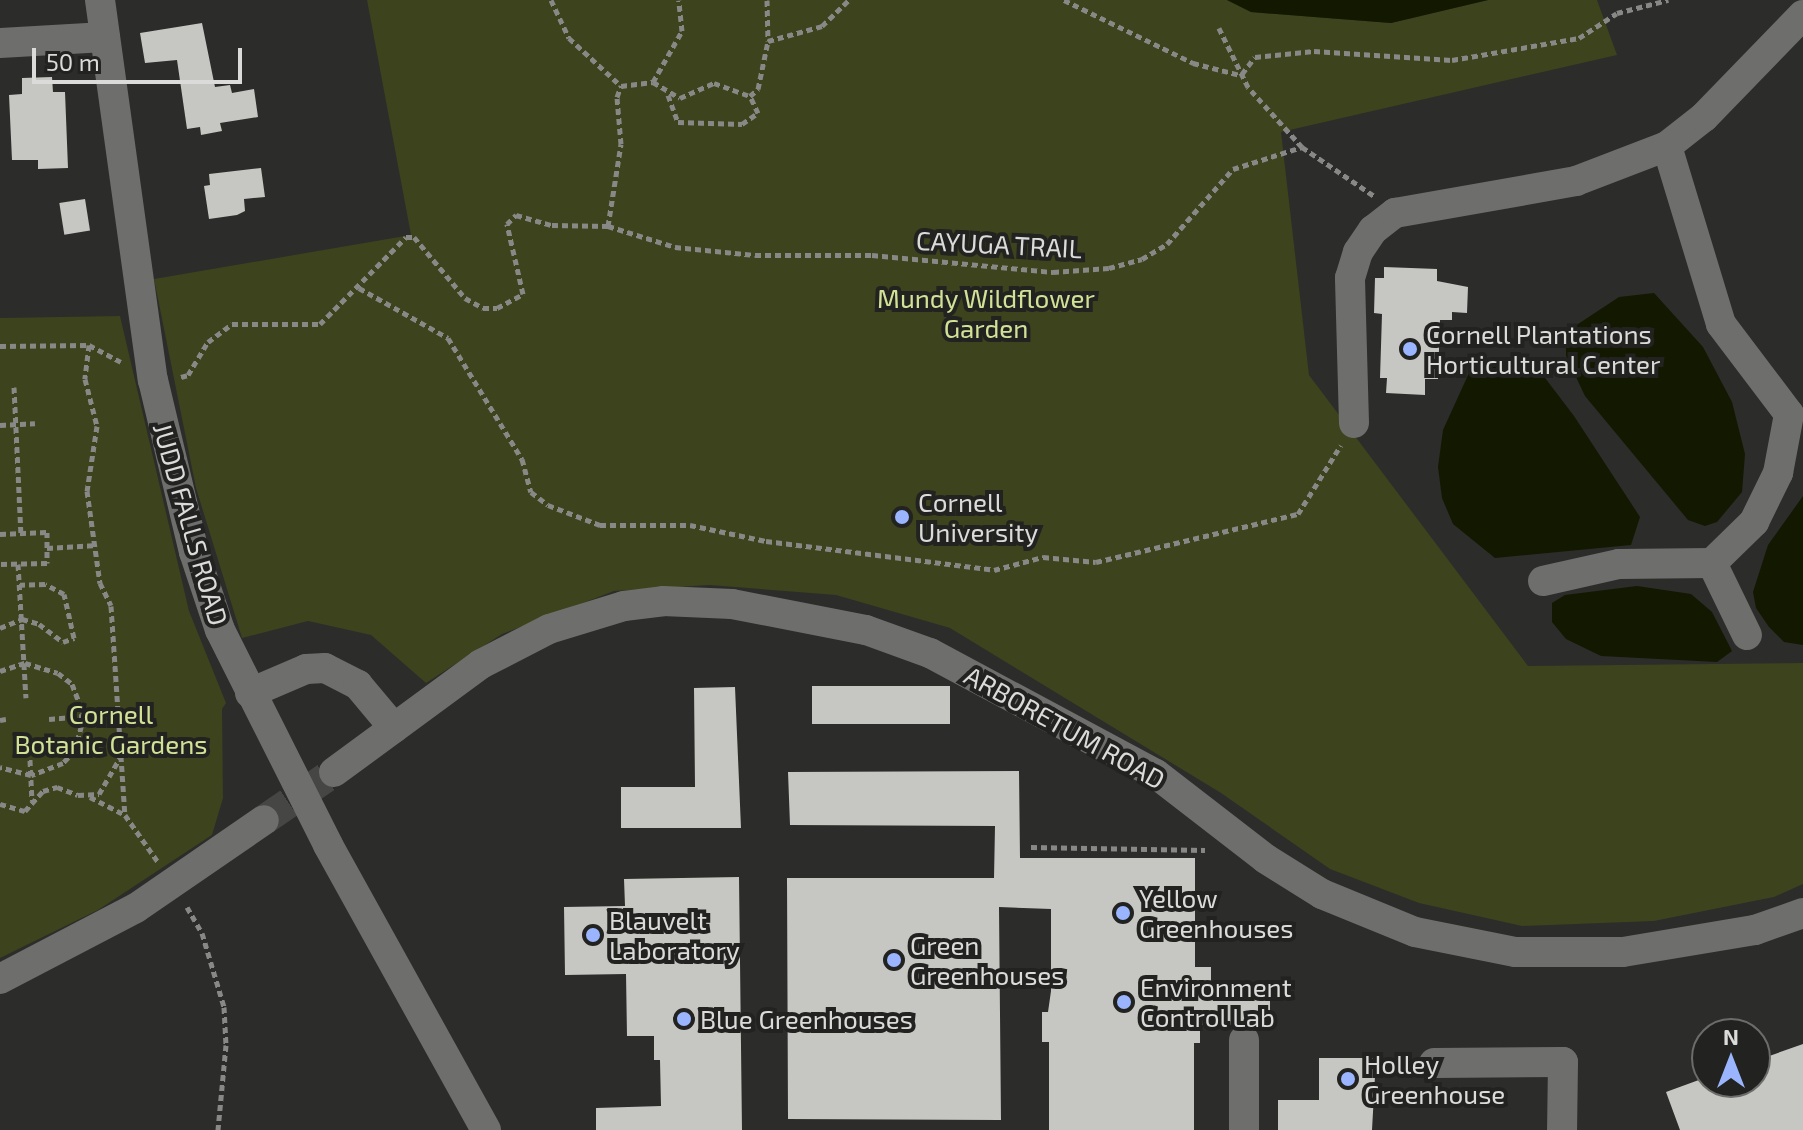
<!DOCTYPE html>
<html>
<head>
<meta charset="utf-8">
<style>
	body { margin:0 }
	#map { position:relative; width:1803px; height:1130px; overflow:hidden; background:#2c2c2a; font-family:"Exo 2",sans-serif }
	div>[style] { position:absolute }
	.green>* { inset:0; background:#3c431d }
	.water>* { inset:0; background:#131800 }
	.building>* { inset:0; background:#c6c6c3; transform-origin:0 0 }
	.minor-tunnel>* { height:30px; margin-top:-15px; transform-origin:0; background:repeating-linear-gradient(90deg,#464644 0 30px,transparent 0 45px) }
	.path>* { height:5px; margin-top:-2.5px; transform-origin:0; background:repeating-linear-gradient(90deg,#888886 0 6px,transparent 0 10px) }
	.minor>* { height:30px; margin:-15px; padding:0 15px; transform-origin:15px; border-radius:15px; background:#6e6f6c }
	.dots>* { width:22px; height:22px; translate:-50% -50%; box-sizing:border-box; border:4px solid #222320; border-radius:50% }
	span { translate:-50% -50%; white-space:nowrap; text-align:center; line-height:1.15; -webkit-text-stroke:8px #222320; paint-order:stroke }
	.street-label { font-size:26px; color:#dbdbd9 }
	.park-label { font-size:26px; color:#d1e297 }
	.poi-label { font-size:26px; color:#dbdbd9 }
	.left { translate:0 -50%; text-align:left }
	.north { position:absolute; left:1691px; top:1018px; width:80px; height:80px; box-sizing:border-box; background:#222320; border:2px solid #6c6d6a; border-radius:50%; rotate:0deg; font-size:22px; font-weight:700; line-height:32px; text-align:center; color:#dbdbd9 }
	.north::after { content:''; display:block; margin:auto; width:28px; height:36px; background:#9ab5fd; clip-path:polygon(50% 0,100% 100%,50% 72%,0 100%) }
	.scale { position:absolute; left:32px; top:48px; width:210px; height:36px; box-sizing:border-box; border:4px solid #dbdbd9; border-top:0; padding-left:10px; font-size:24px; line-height:28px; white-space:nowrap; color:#dbdbd9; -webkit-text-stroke:6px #222320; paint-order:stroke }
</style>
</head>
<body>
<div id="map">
	<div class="green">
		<div style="clip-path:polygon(367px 0,1227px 0,1251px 12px,1391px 23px,1488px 0,1597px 0,1617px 55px,1281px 132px,1309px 375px,1528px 666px,1803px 663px,1803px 884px,1774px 897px,1654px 921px,1522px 926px,1419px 903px,1330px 869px,1221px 793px,950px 628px,836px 595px,709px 585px,614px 591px,502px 634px,426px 683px,371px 635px,308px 621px,242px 638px,196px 488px,154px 279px,411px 235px)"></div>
		<div style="clip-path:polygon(120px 316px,189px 611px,226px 703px,222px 709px,223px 798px,212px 835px,98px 910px,0 958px,0 318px)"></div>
	</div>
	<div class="water">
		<div style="clip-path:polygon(1227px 0,1488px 0,1391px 23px,1251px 12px)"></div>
		<div style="clip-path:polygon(1654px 293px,1703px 347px,1732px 402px,1745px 454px,1742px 492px,1717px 522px,1705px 526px,1688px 520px,1585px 396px,1566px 356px,1566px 332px,1619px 297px)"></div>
		<div style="clip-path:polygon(1509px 361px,1539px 370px,1574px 416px,1640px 517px,1631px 545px,1495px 558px,1453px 524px,1442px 498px,1438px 467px,1443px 430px,1469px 373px,1489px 362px)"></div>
		<div style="clip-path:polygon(1803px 496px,1803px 645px,1784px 642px,1769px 627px,1756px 608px,1753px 592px,1768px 545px)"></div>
		<div style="clip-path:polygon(1637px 586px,1691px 594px,1712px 612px,1732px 651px,1717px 662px,1601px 656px,1566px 639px,1552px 622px,1552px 603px,1565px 595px)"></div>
	</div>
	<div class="building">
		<div style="clip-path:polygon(202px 23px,215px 87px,230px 85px,232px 93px,254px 89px,258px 117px,220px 123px,222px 131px,201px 135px,200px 127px,187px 129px,177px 60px,145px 63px,140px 33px)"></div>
		<div style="clip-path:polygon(52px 77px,53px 92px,65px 92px,68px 168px,38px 169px,38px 160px,12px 160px,9px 95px,22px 94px,22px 78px)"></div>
		<div style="clip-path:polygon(261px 168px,265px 197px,244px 199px,245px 211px,237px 215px,209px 219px,204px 186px,210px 185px,209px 174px)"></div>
		<div style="left:85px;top:199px;width:32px;height:26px;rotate:81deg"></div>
		<div style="clip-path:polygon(1384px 267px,1437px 269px,1437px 281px,1468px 287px,1467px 313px,1452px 312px,1452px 320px,1440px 320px,1438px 379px,1425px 379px,1425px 395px,1386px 393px,1387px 378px,1380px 378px,1382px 314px,1374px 313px,1375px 278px,1384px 278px)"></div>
		<div style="left:812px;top:686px;width:138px;height:38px"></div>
		<div style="clip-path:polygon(735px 687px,741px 828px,621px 828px,621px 787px,695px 787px,694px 688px)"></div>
		<div style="clip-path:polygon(1019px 771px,1020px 858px,1195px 858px,1195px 967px,1211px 967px,1211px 992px,1270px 993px,1270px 1025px,1200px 1025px,1200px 1043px,1194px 1043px,1194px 1130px,1049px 1130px,1049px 1042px,1042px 1042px,1042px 1012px,1048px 1012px,1051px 991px,1051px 909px,999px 907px,1001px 1120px,788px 1119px,787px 878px,994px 878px,995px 826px,790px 825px,788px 772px)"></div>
		<div style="clip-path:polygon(739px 877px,742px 1130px,596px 1130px,596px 1108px,661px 1106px,660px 1060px,654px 1060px,654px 1036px,627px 1036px,626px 974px,565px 975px,564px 907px,625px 906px,624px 879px)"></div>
		<div style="clip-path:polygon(1803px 1044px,1803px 1130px,1680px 1130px,1666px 1092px,1707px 1077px,1707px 1082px,1755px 1082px,1755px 1061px)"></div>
		<div style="clip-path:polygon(1319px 1058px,1376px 1058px,1372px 1130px,1278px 1130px,1278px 1100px,1319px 1100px)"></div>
	</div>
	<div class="minor-tunnel">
		<div style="left:264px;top:820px;width:85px;rotate:-34.4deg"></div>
	</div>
	<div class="path">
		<div style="left:551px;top:0;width:42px;rotate:64.7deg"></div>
		<div style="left:569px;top:38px;width:71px;rotate:42.7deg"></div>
		<div style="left:767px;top:0;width:41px;rotate:88.6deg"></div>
		<div style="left:1064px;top:0;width:144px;rotate:26deg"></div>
		<div style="left:1193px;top:63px;width:49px;rotate:14.3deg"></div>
		<div style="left:1242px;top:74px;width:21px;rotate:-53deg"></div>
		<div style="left:1255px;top:57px;width:59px;rotate:-5.8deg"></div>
		<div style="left:1314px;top:51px;width:138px;rotate:3.7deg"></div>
		<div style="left:1452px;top:60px;width:129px;rotate:-9.8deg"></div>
		<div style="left:1579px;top:38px;width:45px;rotate:-33.3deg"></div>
		<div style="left:1617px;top:13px;width:53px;rotate:-14.3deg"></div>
		<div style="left:653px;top:82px;width:59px;rotate:-60.4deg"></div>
		<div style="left:682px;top:31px;width:31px;rotate:-96deg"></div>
		<div style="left:668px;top:95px;width:29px;rotate:70deg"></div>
		<div style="left:678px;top:122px;width:64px;rotate:1.8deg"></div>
		<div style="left:742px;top:124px;width:19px;rotate:-35deg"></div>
		<div style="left:758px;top:113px;width:19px;rotate:-115deg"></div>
		<div style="left:1302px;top:147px;width:87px;rotate:34.2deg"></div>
		<div style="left:608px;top:226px;width:83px;rotate:-81deg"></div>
		<div style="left:621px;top:144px;width:47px;rotate:-94.9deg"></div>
		<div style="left:617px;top:97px;width:12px;rotate:-70deg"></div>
		<div style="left:621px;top:86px;width:32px;rotate:-7deg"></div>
		<div style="left:653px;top:82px;width:31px;rotate:31deg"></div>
		<div style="left:680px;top:98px;width:37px;rotate:-24deg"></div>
		<div style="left:714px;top:83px;width:38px;rotate:20deg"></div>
		<div style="left:750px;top:96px;width:11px;rotate:-41deg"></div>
		<div style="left:758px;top:89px;width:49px;rotate:-78.2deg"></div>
		<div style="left:768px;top:41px;width:56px;rotate:-15.5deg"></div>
		<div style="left:822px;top:26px;width:37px;rotate:-44deg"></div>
		<div style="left:359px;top:288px;width:102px;rotate:29.3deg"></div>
		<div style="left:448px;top:338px;width:142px;rotate:58.6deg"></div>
		<div style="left:522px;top:459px;width:34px;rotate:75deg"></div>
		<div style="left:531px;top:492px;width:21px;rotate:37deg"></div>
		<div style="left:548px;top:505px;width:56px;rotate:21deg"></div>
		<div style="left:600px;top:525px;width:90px"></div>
		<div style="left:690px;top:525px;width:78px;rotate:11.9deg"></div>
		<div style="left:766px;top:541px;width:230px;rotate:7.2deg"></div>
		<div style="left:994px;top:570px;width:51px;rotate:-14.9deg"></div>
		<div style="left:1043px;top:557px;width:53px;rotate:5.4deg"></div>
		<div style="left:1096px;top:562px;width:208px;rotate:-13.4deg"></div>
		<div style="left:1298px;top:514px;width:81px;rotate:-58.1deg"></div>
		<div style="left:89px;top:345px;width:34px;rotate:97deg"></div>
		<div style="left:85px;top:379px;width:49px;rotate:75.7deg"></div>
		<div style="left:97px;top:426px;width:66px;rotate:98.7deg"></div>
		<div style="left:87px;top:491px;width:93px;rotate:82deg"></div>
		<div style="left:100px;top:583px;width:25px;rotate:64deg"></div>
		<div style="left:111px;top:606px;width:209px;rotate:86.2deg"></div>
		<div style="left:125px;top:815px;width:57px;rotate:54.9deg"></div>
		<div style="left:0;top:346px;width:89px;rotate:-0.6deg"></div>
		<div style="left:89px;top:345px;width:36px;rotate:28deg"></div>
		<div style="left:181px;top:377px;width:7px;rotate:-16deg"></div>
		<div style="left:188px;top:375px;width:39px;rotate:-59deg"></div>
		<div style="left:208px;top:342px;width:30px;rotate:-37deg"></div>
		<div style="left:232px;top:324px;width:88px"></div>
		<div style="left:320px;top:324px;width:122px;rotate:-45.3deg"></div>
		<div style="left:406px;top:237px;width:8px"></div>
		<div style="left:414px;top:237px;width:80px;rotate:50.1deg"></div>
		<div style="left:465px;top:298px;width:21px;rotate:29deg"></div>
		<div style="left:483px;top:308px;width:14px"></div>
		<div style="left:497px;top:308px;width:30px;rotate:-28deg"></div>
		<div style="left:523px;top:294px;width:72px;rotate:-102.9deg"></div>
		<div style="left:507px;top:224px;width:13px;rotate:-45deg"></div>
		<div style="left:516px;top:215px;width:37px;rotate:16deg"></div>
		<div style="left:552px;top:225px;width:56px;rotate:1deg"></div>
		<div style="left:608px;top:226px;width:70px;rotate:17.4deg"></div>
		<div style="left:675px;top:247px;width:80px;rotate:5.7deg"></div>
		<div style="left:755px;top:255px;width:117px"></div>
		<div style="left:872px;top:255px;width:182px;rotate:5.4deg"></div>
		<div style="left:1053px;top:272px;width:56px;rotate:-4.1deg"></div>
		<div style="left:1109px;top:268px;width:34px;rotate:-15deg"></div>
		<div style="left:1142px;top:259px;width:29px;rotate:-31deg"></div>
		<div style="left:1167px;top:244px;width:100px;rotate:-48.7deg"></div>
		<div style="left:1233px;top:169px;width:72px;rotate:-17.7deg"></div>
		<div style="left:1302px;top:147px;width:81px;rotate:-132deg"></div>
		<div style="left:1248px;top:87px;width:66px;rotate:-116.2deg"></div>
		<div style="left:14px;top:387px;width:146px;rotate:87.3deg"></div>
		<div style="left:0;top:425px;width:35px;rotate:-3deg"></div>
		<div style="left:0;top:534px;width:47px;rotate:-2.4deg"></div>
		<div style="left:47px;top:532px;width:31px;rotate:90deg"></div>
		<div style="left:47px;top:563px;width:47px;rotate:178.8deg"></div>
		<div style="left:47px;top:548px;width:50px;rotate:-3.4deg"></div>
		<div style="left:18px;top:564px;width:134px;rotate:86.6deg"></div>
		<div style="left:0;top:628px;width:24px;rotate:-22deg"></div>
		<div style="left:22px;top:619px;width:18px;rotate:16deg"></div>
		<div style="left:39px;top:624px;width:30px;rotate:37deg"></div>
		<div style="left:63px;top:642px;width:12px;rotate:-20deg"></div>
		<div style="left:74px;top:638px;width:45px;rotate:-102.8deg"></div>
		<div style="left:64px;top:594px;width:21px;rotate:-152deg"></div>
		<div style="left:45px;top:584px;width:25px;rotate:178deg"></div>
		<div style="left:0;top:671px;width:26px;rotate:-18deg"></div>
		<div style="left:25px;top:663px;width:34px;rotate:17deg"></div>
		<div style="left:58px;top:673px;width:18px;rotate:38deg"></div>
		<div style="left:72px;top:684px;width:34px;rotate:69deg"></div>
		<div style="left:84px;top:716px;width:35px;rotate:105deg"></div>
		<div style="left:75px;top:750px;width:18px;rotate:133deg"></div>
		<div style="left:63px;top:763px;width:34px;rotate:159deg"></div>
		<div style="left:31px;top:775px;width:32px;rotate:-166deg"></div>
		<div style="left:49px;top:719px;width:35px;rotate:-5deg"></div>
		<div style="left:0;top:720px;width:6px;rotate:-9deg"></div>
		<div style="left:29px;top:740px;width:61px;rotate:87.2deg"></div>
		<div style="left:90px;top:797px;width:39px;rotate:27deg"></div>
		<div style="left:0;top:804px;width:26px;rotate:16deg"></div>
		<div style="left:25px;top:811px;width:27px;rotate:-48deg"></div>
		<div style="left:43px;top:791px;width:15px;rotate:-16deg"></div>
		<div style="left:57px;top:787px;width:22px;rotate:21deg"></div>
		<div style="left:78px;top:795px;width:21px;rotate:-3deg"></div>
		<div style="left:99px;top:794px;width:44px;rotate:-59.9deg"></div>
		<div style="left:1031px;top:847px;width:174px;rotate:1deg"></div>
		<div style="left:187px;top:907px;width:30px;rotate:60deg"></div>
		<div style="left:202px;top:933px;width:77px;rotate:73.4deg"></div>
		<div style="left:224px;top:1007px;width:38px;rotate:87deg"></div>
		<div style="left:226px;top:1045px;width:85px;rotate:95.4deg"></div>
	</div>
	<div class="minor">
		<div style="left:100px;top:0;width:384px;rotate:82.1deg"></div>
		<div style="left:153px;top:380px;width:177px;rotate:76.6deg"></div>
		<div style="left:194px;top:552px;width:82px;rotate:71.6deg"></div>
		<div style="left:220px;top:630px;width:241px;rotate:63.3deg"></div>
		<div style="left:328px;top:845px;width:326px;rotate:61deg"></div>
		<div style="left:0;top:43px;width:105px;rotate:-3.3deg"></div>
		<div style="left:1354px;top:423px;width:145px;rotate:-91.6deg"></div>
		<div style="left:1350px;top:278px;width:27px;rotate:-73deg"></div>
		<div style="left:1358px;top:252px;width:27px;rotate:-56deg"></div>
		<div style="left:1373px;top:230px;width:28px;rotate:-38deg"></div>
		<div style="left:1395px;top:213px;width:184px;rotate:-10deg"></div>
		<div style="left:1576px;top:181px;width:97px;rotate:-21deg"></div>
		<div style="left:1667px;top:146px;width:47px;rotate:-38.1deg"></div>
		<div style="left:1704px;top:117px;width:142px;rotate:-45.9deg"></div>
		<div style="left:1712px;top:563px;width:80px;rotate:64.1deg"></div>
		<div style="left:1543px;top:581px;width:78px;rotate:-12.6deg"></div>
		<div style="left:1619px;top:564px;width:93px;rotate:-0.6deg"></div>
		<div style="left:1712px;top:563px;width:59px;rotate:-44.3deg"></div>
		<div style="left:1754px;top:522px;width:55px;rotate:-63.9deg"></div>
		<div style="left:1778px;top:473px;width:60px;rotate:-79.4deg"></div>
		<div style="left:1789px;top:414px;width:113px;rotate:-127.1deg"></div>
		<div style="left:1721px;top:324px;width:186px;rotate:-106.9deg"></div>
		<div style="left:250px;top:693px;width:61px;rotate:-23.2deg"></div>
		<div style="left:306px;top:669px;width:19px;rotate:-3deg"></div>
		<div style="left:325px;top:668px;width:37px;rotate:27deg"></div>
		<div style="left:358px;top:685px;width:56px;rotate:50.1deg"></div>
		<div style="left:334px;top:772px;width:182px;rotate:-36.3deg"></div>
		<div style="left:481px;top:664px;width:76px;rotate:-27.2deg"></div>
		<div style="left:549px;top:629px;width:78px;rotate:-17deg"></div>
		<div style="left:624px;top:606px;width:39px;rotate:-7deg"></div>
		<div style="left:663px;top:601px;width:69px;rotate:2.5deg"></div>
		<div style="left:732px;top:604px;width:136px;rotate:11deg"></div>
		<div style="left:866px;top:630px;width:68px;rotate:19.8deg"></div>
		<div style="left:930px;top:653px;width:256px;rotate:28.2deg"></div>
		<div style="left:1156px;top:774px;width:139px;rotate:37.7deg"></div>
		<div style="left:1266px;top:859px;width:66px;rotate:32deg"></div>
		<div style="left:1322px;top:894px;width:100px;rotate:22.2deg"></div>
		<div style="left:1415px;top:932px;width:102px;rotate:11.3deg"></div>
		<div style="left:1515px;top:952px;width:108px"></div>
		<div style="left:1623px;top:952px;width:134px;rotate:-9.5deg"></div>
		<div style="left:1755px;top:930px;width:51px;rotate:-19.5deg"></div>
		<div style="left:0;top:979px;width:153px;rotate:-27.6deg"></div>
		<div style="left:136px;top:908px;width:155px;rotate:-34.5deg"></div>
		<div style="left:1434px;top:1063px;width:129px;rotate:-0.4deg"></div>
		<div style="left:1563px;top:1062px;width:68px;rotate:90.8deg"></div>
		<div style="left:1244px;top:1130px;width:90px;rotate:-90deg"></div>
	</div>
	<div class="dots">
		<div style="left:1410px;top:349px;background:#9ab5fd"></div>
		<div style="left:902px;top:517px;background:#9ab5fd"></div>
		<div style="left:1123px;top:913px;background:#9ab5fd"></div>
		<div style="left:593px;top:935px;background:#9ab5fd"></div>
		<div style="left:894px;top:960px;background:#9ab5fd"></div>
		<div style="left:1124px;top:1002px;background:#9ab5fd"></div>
		<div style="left:684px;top:1019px;background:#9ab5fd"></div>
		<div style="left:1348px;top:1079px;background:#9ab5fd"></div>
	</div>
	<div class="street-label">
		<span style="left:999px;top:244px;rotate:3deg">CAYUGA TRAIL</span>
		<span style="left:191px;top:524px;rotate:74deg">JUDD FALLS ROAD</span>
		<span style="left:1065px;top:727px;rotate:29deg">ARBORETUM ROAD</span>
	</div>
	<div class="park-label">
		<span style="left:986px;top:313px">Mundy Wildflower<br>Garden</span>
		<span style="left:111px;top:729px">Cornell<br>Botanic Gardens</span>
	</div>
	<div class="poi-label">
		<span class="left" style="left:1426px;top:349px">Cornell Plantations<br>Horticultural Center</span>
		<span class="left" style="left:918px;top:517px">Cornell<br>University</span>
		<span class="left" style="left:1139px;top:913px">Yellow<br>Greenhouses</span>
		<span class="left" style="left:609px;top:935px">Blauvelt<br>Laboratory</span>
		<span class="left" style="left:910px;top:960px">Green<br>Greenhouses</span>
		<span class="left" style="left:1140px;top:1002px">Environment<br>Control Lab</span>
		<span class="left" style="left:700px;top:1019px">Blue Greenhouses</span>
		<span class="left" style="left:1364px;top:1079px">Holley<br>Greenhouse</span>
	</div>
	<div class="north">N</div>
	<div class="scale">50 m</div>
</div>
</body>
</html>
